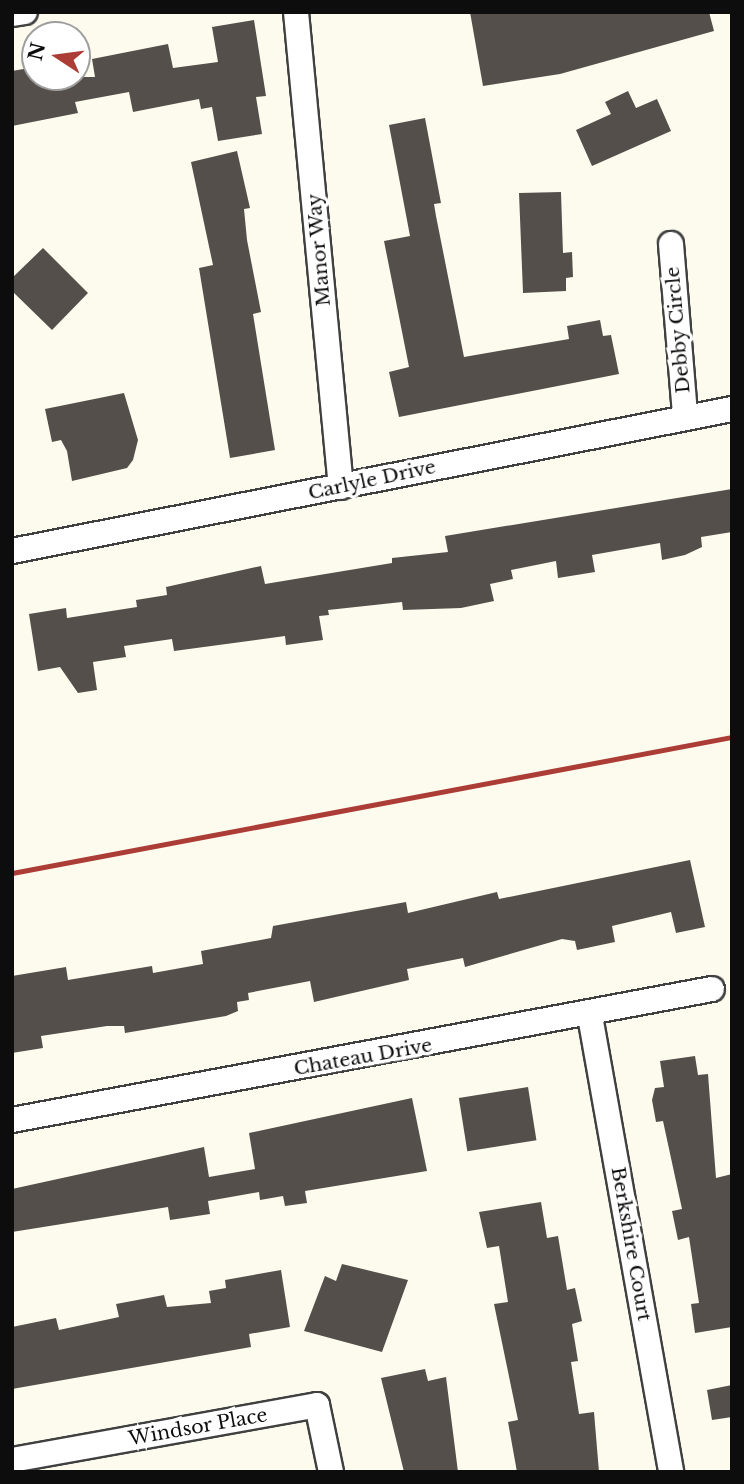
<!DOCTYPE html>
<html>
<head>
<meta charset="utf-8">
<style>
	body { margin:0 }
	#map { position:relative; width:744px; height:1484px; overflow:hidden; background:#fdfbee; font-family:"Libre Baskerville",serif }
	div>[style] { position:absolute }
	.building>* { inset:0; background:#544f4a; transform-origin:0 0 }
	.roads { filter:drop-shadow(2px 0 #404040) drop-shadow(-2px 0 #404040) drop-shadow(0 2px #404040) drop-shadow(0 -2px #404040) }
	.minor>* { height:24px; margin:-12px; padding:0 12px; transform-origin:12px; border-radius:12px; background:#fff }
	.rail>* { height:5px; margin:-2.5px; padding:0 2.5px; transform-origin:2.5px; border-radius:2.5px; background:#ab3c36 }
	span { translate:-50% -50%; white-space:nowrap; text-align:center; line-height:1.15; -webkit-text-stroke:7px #fff; paint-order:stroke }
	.street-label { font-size:19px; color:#0d0d0d }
	.frame { position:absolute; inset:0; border:14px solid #0d0d0d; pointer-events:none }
	.north { position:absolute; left:21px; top:21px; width:70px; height:70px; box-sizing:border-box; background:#fff; border:2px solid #9e9e9e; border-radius:50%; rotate:283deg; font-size:19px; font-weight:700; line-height:28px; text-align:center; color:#0d0d0d }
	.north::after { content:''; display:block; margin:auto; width:24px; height:32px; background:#ab3c36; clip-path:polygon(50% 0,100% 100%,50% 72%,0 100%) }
</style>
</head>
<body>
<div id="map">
	<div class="building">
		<div style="clip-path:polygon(470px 12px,709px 12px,714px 31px,560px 74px,483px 86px)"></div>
		<div style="clip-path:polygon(254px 20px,266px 96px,256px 97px,262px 134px,218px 141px,212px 107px,201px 109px,199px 99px,133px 112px,129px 92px,75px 102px,78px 113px,12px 126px,12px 71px,35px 67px,35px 77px,95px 77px,92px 59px,168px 44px,173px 68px,218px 62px,212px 27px)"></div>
		<div style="clip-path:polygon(628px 91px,636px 108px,657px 99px,671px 131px,592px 166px,576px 130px,611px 114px,605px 102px)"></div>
		<div style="clip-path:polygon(425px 118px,441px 203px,434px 204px,436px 216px,464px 357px,569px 339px,567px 326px,600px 320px,603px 336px,611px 335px,619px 374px,399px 417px,389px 372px,409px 367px,384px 241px,410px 236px,389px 125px)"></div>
		<div style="clip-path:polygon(237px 151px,250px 208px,244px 209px,247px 240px,261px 312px,253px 314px,275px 450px,230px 458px,199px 268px,213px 265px,191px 162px)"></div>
		<div style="clip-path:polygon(561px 192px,563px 253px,572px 252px,573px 277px,566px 278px,566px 291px,523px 293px,519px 193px)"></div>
		<div style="clip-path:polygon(43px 248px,88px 293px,52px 330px,12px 291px,12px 278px)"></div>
		<div style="clip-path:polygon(124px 393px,138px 440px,133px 460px,127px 468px,72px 481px,67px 451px,61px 440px,52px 442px,45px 409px)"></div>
		<div style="clip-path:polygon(732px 489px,732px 532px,701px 537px,702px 547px,685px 555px,662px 560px,660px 543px,592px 555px,595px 572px,558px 578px,556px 561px,511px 570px,513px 579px,490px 584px,494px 601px,461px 608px,403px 610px,402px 602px,328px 610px,329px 615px,319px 616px,323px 640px,286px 645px,285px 636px,174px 651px,172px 639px,124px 646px,126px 657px,93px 662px,97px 690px,78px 693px,60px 667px,38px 671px,29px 614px,66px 608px,67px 618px,137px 607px,136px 600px,167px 595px,166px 587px,261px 566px,265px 584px,392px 563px,392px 558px,448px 552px,445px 536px)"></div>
		<div style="clip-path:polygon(690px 860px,705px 927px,676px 933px,671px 912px,612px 926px,615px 942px,577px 950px,575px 941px,562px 939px,465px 967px,463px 958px,407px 969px,409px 980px,314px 1002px,310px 981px,248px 993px,249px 1000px,237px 1002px,238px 1011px,226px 1016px,125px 1033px,124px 1026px,107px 1026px,41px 1036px,43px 1048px,12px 1053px,12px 976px,66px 967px,68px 980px,152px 966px,153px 973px,203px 964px,201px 951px,271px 938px,273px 926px,406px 902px,408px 913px,497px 892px,499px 899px)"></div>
		<div style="clip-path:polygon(695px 1056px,698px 1075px,708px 1074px,716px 1178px,732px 1174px,732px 1327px,695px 1333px,691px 1304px,699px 1303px,689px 1237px,678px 1240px,672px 1211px,682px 1209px,663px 1121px,656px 1122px,652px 1100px,655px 1088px,664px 1087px,660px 1061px)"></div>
		<div style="left:528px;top:1087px;width:54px;height:70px;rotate:81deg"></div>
		<div style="clip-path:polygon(412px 1098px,427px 1171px,305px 1191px,307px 1203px,285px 1206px,283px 1196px,260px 1200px,259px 1192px,208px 1201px,210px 1214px,170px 1220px,168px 1207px,12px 1232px,12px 1189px,204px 1147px,209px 1177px,255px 1169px,249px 1133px)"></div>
		<div style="clip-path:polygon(541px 1202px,547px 1238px,558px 1236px,567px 1290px,575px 1288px,582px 1321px,572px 1324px,578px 1361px,571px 1362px,579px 1414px,594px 1412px,599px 1472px,517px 1472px,508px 1422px,518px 1420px,494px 1304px,508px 1302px,499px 1246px,487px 1248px,479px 1212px)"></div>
		<div style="clip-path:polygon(342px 1264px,408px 1280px,382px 1352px,304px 1331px,325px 1276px,336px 1281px)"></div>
		<div style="clip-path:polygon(281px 1270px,290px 1327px,249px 1334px,251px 1347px,12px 1389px,12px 1327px,56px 1318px,59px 1330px,119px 1317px,116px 1304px,164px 1295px,167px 1307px,211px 1303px,209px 1291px,226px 1288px,225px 1280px)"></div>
		<div style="clip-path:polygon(425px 1369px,428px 1381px,446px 1377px,458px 1472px,404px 1472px,381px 1378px)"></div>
		<div style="clip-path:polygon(732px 1385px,732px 1417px,712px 1420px,707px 1390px)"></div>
	</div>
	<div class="roads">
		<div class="minor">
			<div style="left:296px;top:12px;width:477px;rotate:84.6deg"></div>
			<div style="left:12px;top:14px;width:13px;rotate:-9deg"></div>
			<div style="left:671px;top:244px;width:172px;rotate:85.3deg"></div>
			<div style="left:12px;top:551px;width:734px;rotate:-11.16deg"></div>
			<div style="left:590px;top:1016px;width:463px;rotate:79.9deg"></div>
			<div style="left:12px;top:1120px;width:712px;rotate:-10.6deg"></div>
			<div style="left:12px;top:1460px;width:310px;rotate:-10.2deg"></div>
			<div style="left:317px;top:1405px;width:68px;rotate:78.2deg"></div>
		</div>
	</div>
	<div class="rail">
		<div style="left:12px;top:873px;width:733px;rotate:-10.7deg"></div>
	</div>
	<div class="street-label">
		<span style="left:319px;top:250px;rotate:-95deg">Manor Way</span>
		<span style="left:678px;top:330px;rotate:-95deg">Debby Circle</span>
		<span style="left:372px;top:480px;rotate:-12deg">Carlyle Drive</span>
		<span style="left:363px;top:1057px;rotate:-10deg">Chateau Drive</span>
		<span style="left:631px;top:1244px;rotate:80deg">Berkshire Court</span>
		<span style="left:198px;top:1427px;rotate:-10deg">Windsor Place</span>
	</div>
	<div class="frame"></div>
	<div class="north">N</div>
</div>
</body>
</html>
